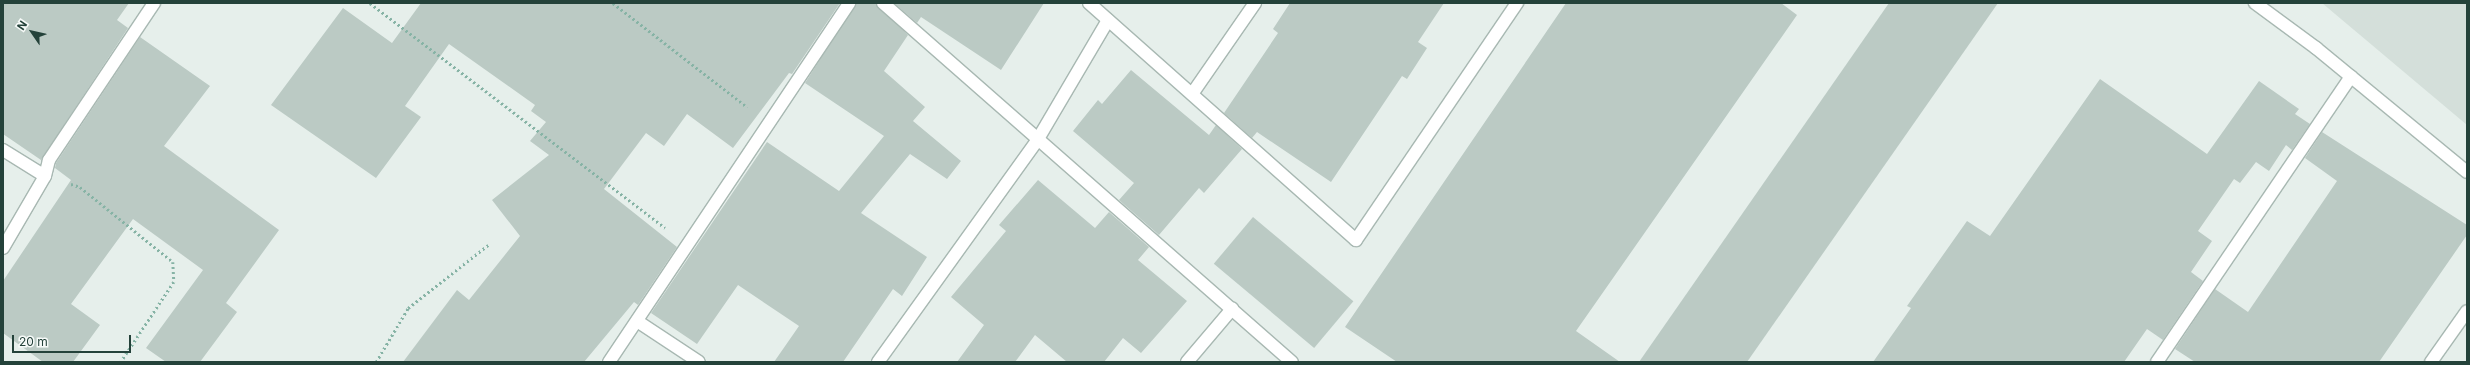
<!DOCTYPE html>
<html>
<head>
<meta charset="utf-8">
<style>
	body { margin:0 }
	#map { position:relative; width:2470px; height:365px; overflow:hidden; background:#e6efeb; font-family:Inter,sans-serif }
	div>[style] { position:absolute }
	.built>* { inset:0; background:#d4dfda }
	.building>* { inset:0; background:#bbcac4; transform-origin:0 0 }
	.path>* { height:2.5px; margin-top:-1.25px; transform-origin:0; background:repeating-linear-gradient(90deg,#86b3a5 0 2px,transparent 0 5px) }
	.roads { filter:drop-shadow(1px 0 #a8b8b2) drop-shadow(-1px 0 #a8b8b2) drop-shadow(0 1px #a8b8b2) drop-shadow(0 -1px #a8b8b2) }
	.minor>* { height:12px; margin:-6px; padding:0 6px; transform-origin:6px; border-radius:6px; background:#fff }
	span { translate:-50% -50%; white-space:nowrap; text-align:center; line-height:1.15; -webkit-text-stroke:3px #f7fbf9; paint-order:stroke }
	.frame { position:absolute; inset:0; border:4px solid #24423a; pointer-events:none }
	.north { position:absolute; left:12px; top:12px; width:40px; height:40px; -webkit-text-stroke:3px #f7fbf9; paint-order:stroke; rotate:304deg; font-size:11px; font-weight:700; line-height:16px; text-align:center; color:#24423a }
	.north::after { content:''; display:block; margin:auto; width:14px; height:18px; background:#24423a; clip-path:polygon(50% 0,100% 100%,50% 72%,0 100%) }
	.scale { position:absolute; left:12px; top:335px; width:119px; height:18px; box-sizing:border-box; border:2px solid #24423a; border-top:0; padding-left:5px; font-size:12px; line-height:14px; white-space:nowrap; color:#24423a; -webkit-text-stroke:3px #f7fbf9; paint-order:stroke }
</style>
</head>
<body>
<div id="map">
	<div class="built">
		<div style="clip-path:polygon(2322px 3px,2467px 3px,2467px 125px)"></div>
	</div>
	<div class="building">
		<div style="clip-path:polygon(3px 3px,129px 3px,117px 20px,128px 28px,41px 160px,3px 134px)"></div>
		<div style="clip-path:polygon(421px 3px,840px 3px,792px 74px,789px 73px,733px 148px,687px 114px,664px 146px,646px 133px,604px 189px,677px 247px,638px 305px,634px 302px,584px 362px,403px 362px,457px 290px,469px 300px,520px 236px,492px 200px,549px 155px,530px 141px,546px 122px,531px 111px,535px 105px,449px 44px,405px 106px,421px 117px,376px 178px,271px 105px,343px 8px,392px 43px)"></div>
		<div style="clip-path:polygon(856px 3px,876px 3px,908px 35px,884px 71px,925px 107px,913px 121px,961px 161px,947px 179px,910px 154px,861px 213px,927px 257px,902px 296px,893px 289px,843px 362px,774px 362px,799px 326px,738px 285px,697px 344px,651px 313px,767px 142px,839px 191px,884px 136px,805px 83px)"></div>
		<div style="clip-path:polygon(894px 3px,1044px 3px,1001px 70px,921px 17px,917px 23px)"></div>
		<div style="clip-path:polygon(1290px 3px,1444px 3px,1418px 42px,1427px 48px,1407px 79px,1402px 76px,1331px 182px,1257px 132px,1252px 138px,1224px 113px,1278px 33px,1273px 29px)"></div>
		<div style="clip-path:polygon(1566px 3px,1781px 3px,1797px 15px,1576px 331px,1620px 362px,1397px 362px,1345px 327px)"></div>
		<div style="clip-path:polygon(1889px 3px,1998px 3px,1747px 362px,1639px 362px)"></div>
		<div style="clip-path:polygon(140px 37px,210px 86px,164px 146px,279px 230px,226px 303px,237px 312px,200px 362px,166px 362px,146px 348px,203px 270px,133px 219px,71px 304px,100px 325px,73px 362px,43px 362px,3px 333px,3px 281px,71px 180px,55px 168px,56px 163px)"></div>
		<div style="clip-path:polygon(1131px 70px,1209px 135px,1216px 125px,1242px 149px,1204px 193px,1199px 188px,1159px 235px,1119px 200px,1134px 183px,1073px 131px,1098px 100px,1102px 104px)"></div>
		<div style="clip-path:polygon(2100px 79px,2207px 154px,2259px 81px,2299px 109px,2295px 114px,2310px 124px,2292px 150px,2286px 145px,2269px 171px,2256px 162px,2240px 183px,2234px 179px,2198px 231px,2212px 241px,2191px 272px,2203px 281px,2163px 340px,2147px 329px,2124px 362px,1873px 362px,1911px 308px,1907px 306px,1967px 221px,1990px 236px)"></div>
		<div style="clip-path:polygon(2322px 132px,2467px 225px,2467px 235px,2379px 362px,2195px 362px,2175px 349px,2215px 289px,2248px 312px,2337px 181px,2305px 158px)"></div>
		<div style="clip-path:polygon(1038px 180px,1095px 228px,1109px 212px,1149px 247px,1138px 260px,1187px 301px,1141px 353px,1123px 338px,1104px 362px,1067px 362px,1035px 335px,1015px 362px,957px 362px,984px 325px,951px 297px,1006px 231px,999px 225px)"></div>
		<div style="left:1253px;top:217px;width:131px;height:61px;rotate:40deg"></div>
	</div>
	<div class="path">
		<div style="left:370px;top:3px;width:371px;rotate:37.3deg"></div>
		<div style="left:613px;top:3px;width:170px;rotate:37.8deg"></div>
		<div style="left:71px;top:184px;width:9px;rotate:18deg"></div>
		<div style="left:80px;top:187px;width:119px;rotate:38.9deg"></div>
		<div style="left:173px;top:262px;width:20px;rotate:87deg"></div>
		<div style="left:174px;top:282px;width:96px;rotate:123.5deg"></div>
		<div style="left:376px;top:362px;width:63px;rotate:-59.3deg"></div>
		<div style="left:408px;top:308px;width:102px;rotate:-38.2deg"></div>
	</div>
	<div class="roads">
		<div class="minor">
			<div style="left:883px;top:3px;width:544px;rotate:41.28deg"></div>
			<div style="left:1089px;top:3px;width:357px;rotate:41.6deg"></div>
			<div style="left:1356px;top:240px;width:287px;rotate:-55.8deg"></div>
			<div style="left:2255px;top:3px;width:76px;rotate:36.4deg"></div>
			<div style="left:2316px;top:48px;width:195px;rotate:39.4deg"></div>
			<div style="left:1192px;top:94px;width:111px;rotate:-55.3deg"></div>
			<div style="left:3px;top:150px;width:49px;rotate:31.8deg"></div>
			<div style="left:3px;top:248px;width:83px;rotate:-59.7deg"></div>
			<div style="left:45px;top:176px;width:16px;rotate:-76deg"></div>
			<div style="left:49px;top:160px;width:189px;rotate:-56.2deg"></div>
			<div style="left:637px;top:321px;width:74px;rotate:33.5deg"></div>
			<div style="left:609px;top:362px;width:432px;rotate:-56.2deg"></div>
			<div style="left:878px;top:362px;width:274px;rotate:-54.3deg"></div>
			<div style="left:1038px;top:139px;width:138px;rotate:-59.5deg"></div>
			<div style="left:1187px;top:362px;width:70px;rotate:-49.7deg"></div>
			<div style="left:2157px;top:362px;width:345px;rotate:-55.8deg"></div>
			<div style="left:2431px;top:362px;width:62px;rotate:-54.8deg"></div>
		</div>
	</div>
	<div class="frame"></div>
	<div class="north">N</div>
	<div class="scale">20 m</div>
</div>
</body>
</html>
